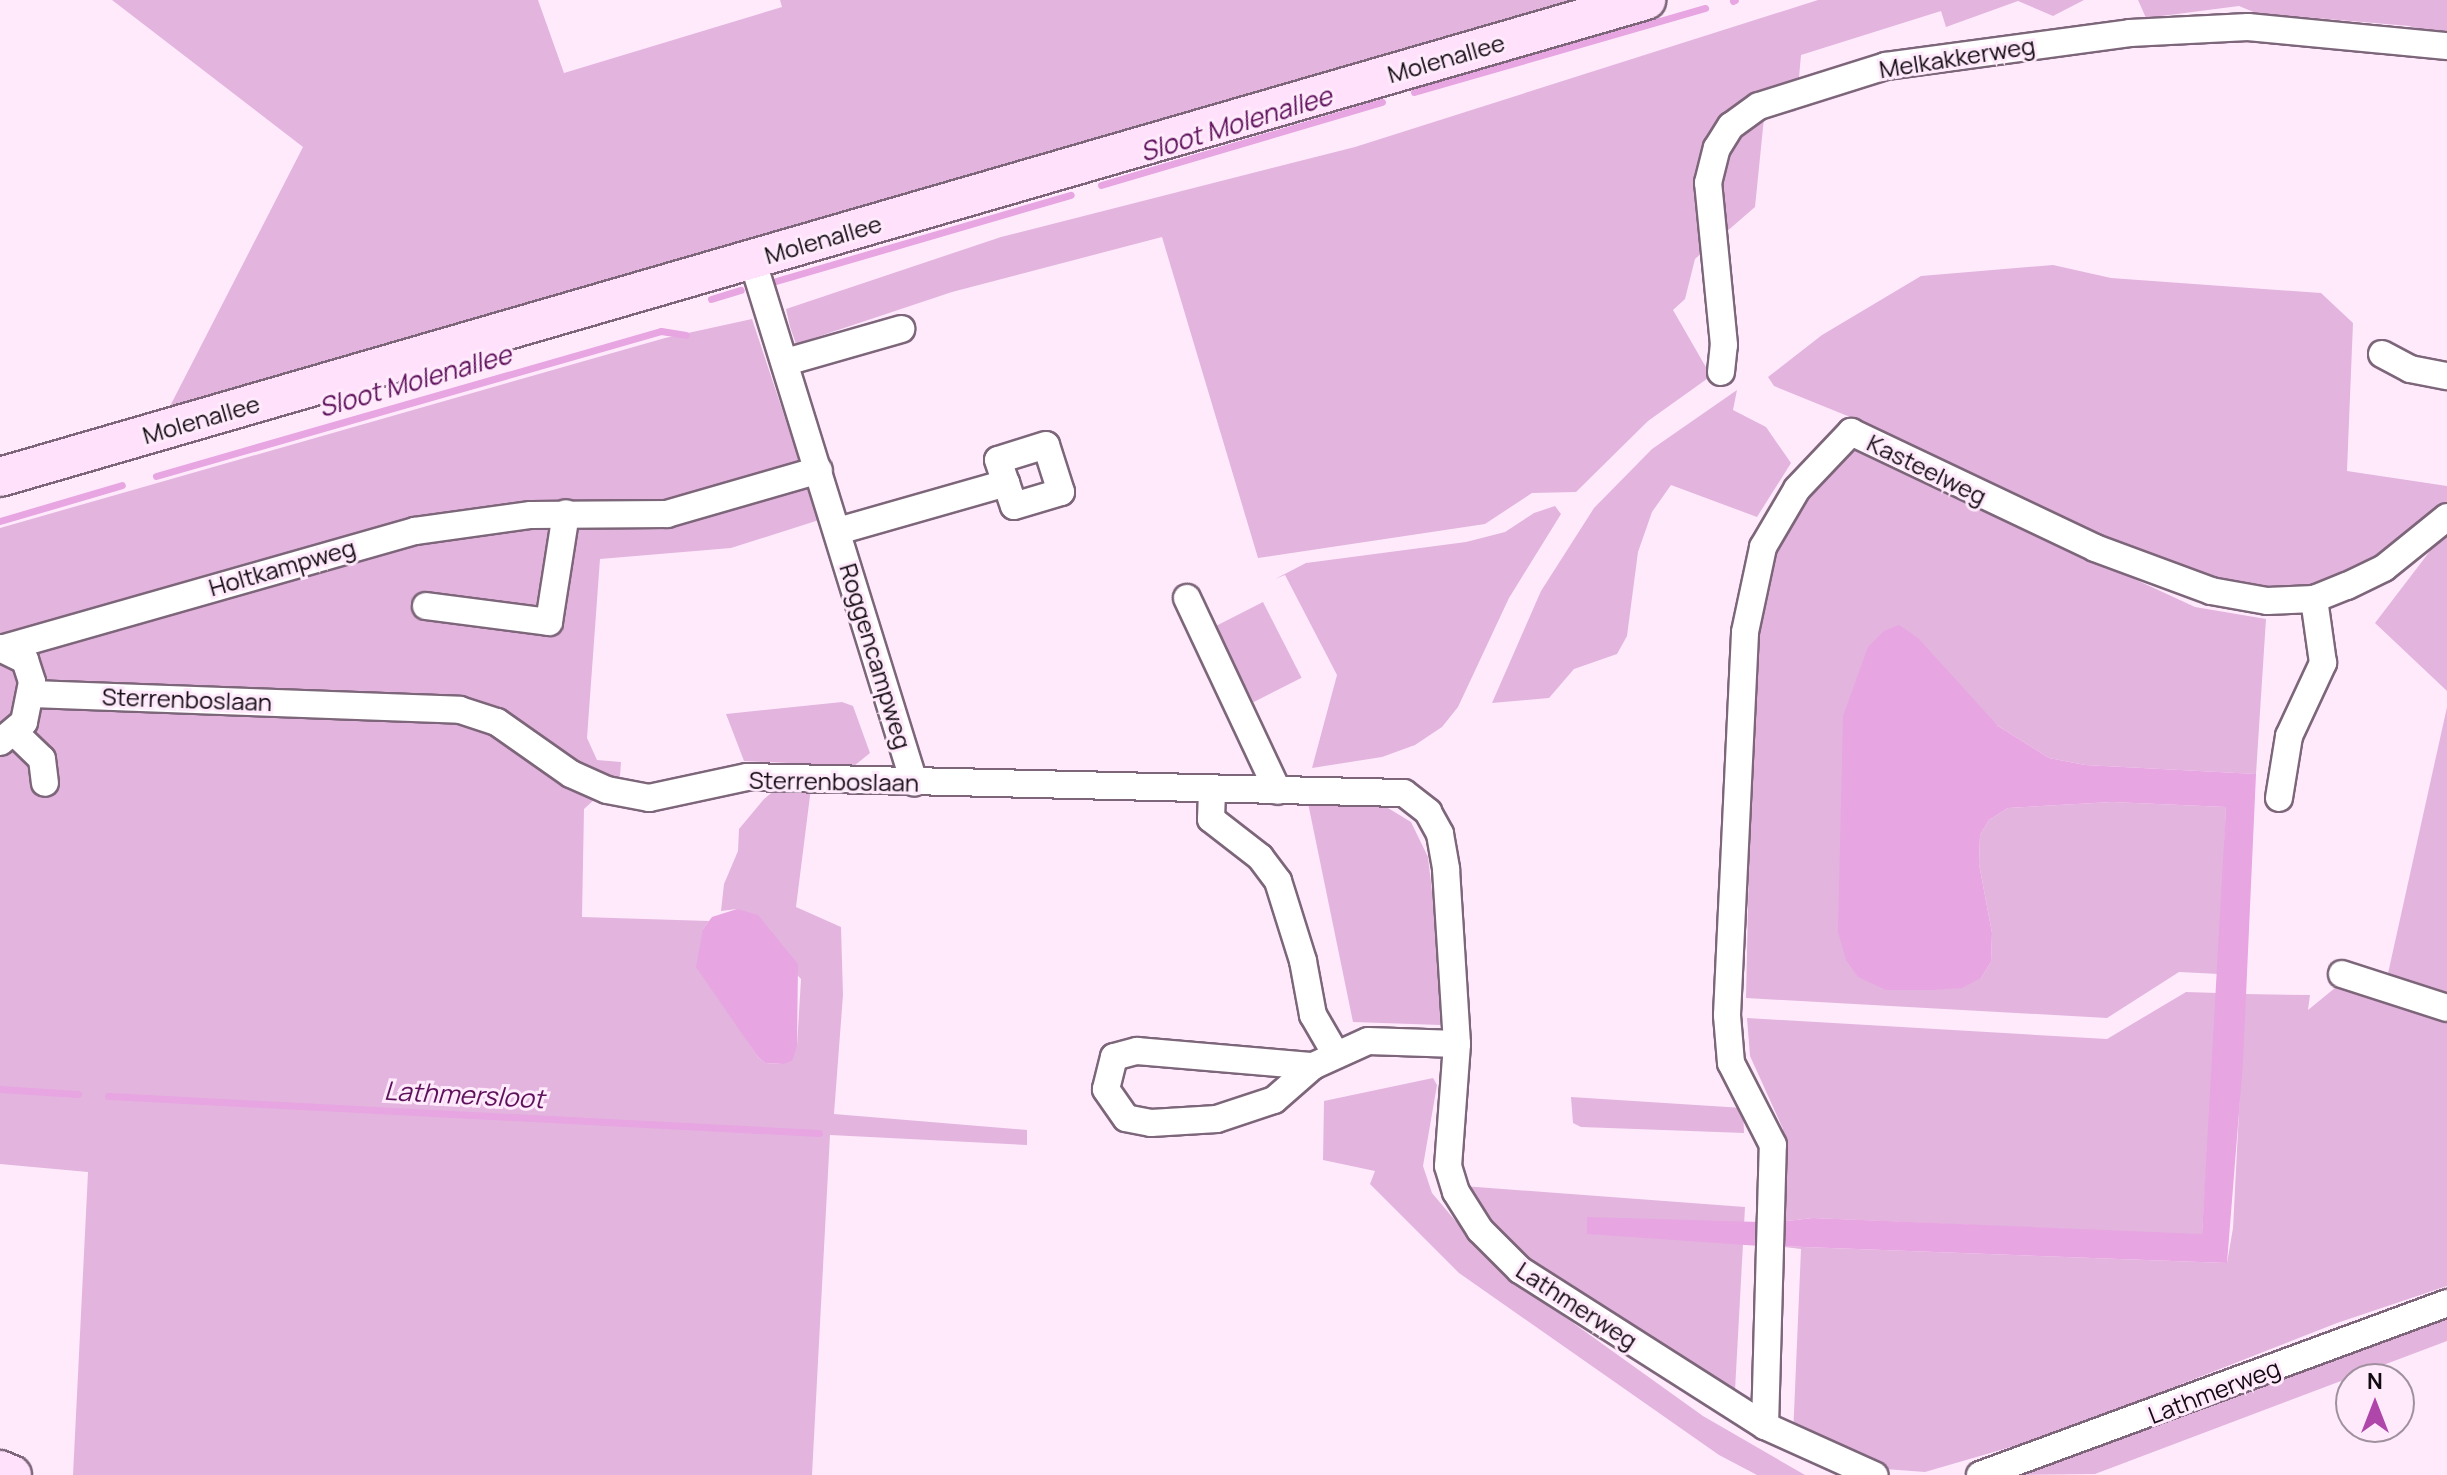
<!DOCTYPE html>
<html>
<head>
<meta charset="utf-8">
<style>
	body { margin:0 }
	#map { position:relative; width:2447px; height:1475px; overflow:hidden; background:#ffeafc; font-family:Manrope,sans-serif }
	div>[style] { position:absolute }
	.green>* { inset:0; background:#e3b5de; transform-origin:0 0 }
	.water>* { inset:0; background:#e7a5e1 }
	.stream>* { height:7px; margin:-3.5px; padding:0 3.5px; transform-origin:3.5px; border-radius:3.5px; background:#e7a5e1 }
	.roads { filter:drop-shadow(2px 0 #7d667a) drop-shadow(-2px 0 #7d667a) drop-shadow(0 2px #7d667a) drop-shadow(0 -2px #7d667a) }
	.street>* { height:26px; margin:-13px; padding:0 13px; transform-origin:13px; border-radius:13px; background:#fff }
	.secondary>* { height:38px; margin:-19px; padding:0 19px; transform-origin:19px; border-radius:19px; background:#ffe1fc }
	span { translate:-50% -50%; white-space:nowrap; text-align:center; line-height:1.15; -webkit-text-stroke:6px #ffeafc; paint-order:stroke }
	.street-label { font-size:24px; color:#120a11 }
	.water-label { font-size:26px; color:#5e115b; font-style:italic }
	.north { position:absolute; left:2335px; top:1363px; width:80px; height:80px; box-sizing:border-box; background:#ffeafc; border:2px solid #a0909e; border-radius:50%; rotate:0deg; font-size:22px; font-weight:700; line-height:32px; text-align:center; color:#120a11 }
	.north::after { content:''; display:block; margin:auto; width:28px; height:36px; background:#af46a9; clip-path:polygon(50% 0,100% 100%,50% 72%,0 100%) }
</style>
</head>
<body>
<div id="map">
	<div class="green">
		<div style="clip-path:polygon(112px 0,538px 0,564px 73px,782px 7px,780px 0,1594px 0,166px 414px,303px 147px)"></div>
		<div style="clip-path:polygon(1818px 0,2084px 0,2053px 16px,2018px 1px,1946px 27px,1941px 11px,1801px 55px,1796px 111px,1764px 118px,1755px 207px,1695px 259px,1685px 299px,1673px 310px,1711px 376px,1648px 421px,1576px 492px,1532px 493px,1485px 524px,1258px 558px,1162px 237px,952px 292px,796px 344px,790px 327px,786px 309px,1001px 237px,1355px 147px)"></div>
		<div style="clip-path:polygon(2138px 0,2447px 0,2447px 37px,2409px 26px,2256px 13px,2239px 6px,2146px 18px)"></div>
		<div style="clip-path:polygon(2053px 265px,2111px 278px,2321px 293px,2353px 323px,2347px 471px,2447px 486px,2447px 506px,2377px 559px,2328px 584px,2252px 593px,2142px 559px,1873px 433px,1855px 419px,1774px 386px,1768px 377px,1822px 335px,1921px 276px)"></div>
		<div style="clip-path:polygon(752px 319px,819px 520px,731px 548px,600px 559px,587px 738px,597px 760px,621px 762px,620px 776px,584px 809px,582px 917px,709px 921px,703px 929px,726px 1008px,758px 1057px,765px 1063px,782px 1064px,797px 1046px,801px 979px,737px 909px,721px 911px,724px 884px,738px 851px,739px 829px,764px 799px,782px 784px,811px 788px,796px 907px,841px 927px,843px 995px,834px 1114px,1027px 1130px,1027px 1145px,830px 1135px,812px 1475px,73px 1475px,88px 1172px,0 1164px,0 528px,665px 338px)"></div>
		<div style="clip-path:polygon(1737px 390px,1733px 410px,1766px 427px,1791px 463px,1757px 517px,1671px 485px,1652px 512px,1638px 552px,1627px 636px,1617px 654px,1574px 669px,1549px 698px,1492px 703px,1541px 591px,1594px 508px,1652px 449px)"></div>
		<div style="clip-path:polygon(1846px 446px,2195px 607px,2266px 619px,2256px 774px,2085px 765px,2049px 758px,1998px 726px,1972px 701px,1981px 978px,1991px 962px,1992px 933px,1979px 864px,1980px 835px,1989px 820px,2008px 808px,2112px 802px,2226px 807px,2219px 974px,2179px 972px,2107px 1018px,1746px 998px,1754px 630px,1778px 534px)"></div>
		<div style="clip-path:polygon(1555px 506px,1561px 514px,1509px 598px,1458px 707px,1442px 727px,1415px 745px,1382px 757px,1312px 768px,1337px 675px,1285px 575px,1275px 579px,1306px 563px,1466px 542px,1505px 532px,1534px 513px)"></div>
		<div style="clip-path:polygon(2447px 530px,2447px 691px,2375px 623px,2430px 551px,2429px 545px)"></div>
		<div style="left:1263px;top:602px;width:85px;height:54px;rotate:63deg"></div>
		<div style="clip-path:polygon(842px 702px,853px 706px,870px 753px,854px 766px,744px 761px,726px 714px)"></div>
		<div style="clip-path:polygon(2447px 707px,2447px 1000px,2387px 978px)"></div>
		<div style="clip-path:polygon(1308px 803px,1383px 805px,1411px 822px,1428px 857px,1441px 969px,1440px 1025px,1353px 1022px)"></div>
		<div style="clip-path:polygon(2341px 983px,2447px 1020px,2447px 1286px,2337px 1323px,2052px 1435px,1925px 1472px,1885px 1469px,1793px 1436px,1801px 1249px,1777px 1246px,2227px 1263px,2233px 1228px,2245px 994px,2310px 995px,2308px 1010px)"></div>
		<div style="clip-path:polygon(2186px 992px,2218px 993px,2202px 1235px,1813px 1218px,1777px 1222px,1783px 1129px,1750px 1056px,1747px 1018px,2107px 1039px)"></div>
		<div style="clip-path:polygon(1433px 1078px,1437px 1085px,1423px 1166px,1432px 1193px,1475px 1244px,1513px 1280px,1703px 1416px,1805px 1475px,1757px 1475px,1719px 1455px,1459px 1273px,1370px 1184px,1375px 1171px,1323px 1160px,1324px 1101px)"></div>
		<div style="clip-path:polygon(1571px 1097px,1743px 1108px,1744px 1133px,1581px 1127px,1573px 1123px)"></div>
		<div style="clip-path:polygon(1463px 1186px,1745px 1207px,1734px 1409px,1525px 1259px)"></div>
		<div style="clip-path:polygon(2447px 1312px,2447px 1341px,2095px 1474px,2011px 1475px)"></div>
	</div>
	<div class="water">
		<div style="clip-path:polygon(1899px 625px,1918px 638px,1998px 726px,2049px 758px,2085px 765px,2256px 774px,2243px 1062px,2227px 1263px,1777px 1246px,1777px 1222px,1813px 1218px,2202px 1234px,2226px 807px,2112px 802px,2008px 808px,1989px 820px,1980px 835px,1979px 864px,1992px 933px,1991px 962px,1981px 978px,1962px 988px,1932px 990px,1886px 990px,1858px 977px,1846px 960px,1838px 932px,1843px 716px,1868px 647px,1884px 631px)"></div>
		<div style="clip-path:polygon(737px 909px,758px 915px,798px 964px,797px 1046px,792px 1061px,783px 1064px,765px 1063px,758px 1057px,696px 967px,703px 929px,712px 917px)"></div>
		<div style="clip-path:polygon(1587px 1217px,1760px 1222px,1760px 1246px,1587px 1234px)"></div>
	</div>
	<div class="stream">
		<div style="left:1733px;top:1px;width:2px;rotate:-27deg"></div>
		<div style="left:1414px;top:92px;width:303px;rotate:-16.1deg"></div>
		<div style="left:1101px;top:185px;width:293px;rotate:-16.5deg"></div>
		<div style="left:776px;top:281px;width:307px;rotate:-16.3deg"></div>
		<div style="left:711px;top:299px;width:31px;rotate:-17deg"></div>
		<div style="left:156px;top:476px;width:525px;rotate:-16.02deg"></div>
		<div style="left:661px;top:331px;width:25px;rotate:9deg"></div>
		<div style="left:0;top:521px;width:127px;rotate:-16.4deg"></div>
		<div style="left:0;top:1089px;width:78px;rotate:3.7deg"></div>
		<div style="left:108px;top:1096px;width:712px;rotate:2.98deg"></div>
	</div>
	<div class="roads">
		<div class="street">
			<div style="left:752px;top:259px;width:548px;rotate:72.79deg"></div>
			<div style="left:2382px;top:354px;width:32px;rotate:28deg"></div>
			<div style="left:2410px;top:369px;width:38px;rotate:11deg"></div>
			<div style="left:786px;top:362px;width:120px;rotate:-16deg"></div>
			<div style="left:1721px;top:372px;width:27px;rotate:-84deg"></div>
			<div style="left:1724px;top:345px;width:163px;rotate:-95.6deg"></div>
			<div style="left:1708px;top:183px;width:36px;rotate:-76deg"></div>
			<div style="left:1717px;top:148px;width:26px;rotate:-58deg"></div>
			<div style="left:1731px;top:126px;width:34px;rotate:-36deg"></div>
			<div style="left:1759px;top:106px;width:133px;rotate:-17.5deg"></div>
			<div style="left:1886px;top:66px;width:246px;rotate:-7.7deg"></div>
			<div style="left:2130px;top:33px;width:118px;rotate:-2.9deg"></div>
			<div style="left:2248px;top:27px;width:200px;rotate:5.5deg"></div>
			<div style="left:838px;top:531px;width:175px;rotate:-15.9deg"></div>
			<div style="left:1006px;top:483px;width:24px;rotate:71deg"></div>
			<div style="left:1014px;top:506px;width:49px;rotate:-16.6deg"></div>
			<div style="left:1061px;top:492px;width:49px;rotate:-107.7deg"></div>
			<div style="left:1046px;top:445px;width:50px;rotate:162.6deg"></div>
			<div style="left:998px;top:460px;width:24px;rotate:71deg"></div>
			<div style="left:1187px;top:598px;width:213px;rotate:64.8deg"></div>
			<div style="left:426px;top:606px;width:124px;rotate:7.4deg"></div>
			<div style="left:549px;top:622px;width:110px;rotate:-81.1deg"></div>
			<div style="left:0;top:648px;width:28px;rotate:26deg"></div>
			<div style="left:25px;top:660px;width:23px;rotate:72deg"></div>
			<div style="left:32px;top:682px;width:41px;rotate:101.3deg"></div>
			<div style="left:24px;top:722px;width:31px;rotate:140deg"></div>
			<div style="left:4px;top:648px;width:427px;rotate:-15.9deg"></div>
			<div style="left:415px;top:531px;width:117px;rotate:-7.9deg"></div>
			<div style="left:531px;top:515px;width:136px;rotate:-0.4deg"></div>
			<div style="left:667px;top:514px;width:158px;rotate:-16.1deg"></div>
			<div style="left:32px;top:694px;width:428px;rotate:2.1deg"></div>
			<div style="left:460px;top:710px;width:39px;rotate:18deg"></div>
			<div style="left:497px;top:722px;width:90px;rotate:35.1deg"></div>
			<div style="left:571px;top:774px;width:39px;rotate:24deg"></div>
			<div style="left:607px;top:790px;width:43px;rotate:10.8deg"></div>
			<div style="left:649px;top:798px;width:100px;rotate:-12.1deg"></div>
			<div style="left:747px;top:777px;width:657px;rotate:1.4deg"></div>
			<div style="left:1404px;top:793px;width:31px;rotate:38deg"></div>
			<div style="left:1428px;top:812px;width:25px;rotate:61deg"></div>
			<div style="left:1440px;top:834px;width:36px;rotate:80deg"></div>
			<div style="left:1446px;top:869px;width:175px;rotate:86.4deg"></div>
			<div style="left:1457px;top:1044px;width:122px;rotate:94.2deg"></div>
			<div style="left:1448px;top:1166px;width:27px;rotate:73deg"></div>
			<div style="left:1456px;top:1192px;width:45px;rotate:57.7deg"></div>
			<div style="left:1480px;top:1230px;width:57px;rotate:45deg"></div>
			<div style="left:1520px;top:1270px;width:290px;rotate:32.5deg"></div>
			<div style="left:1765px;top:1426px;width:120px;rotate:24.2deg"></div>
			<div style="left:15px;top:733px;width:37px;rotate:44deg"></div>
			<div style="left:42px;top:759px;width:24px;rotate:83deg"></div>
			<div style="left:1212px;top:791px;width:28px;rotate:92deg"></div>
			<div style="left:1211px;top:819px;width:62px;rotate:37.8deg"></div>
			<div style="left:1260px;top:857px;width:30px;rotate:53deg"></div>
			<div style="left:1278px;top:881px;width:84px;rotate:72.6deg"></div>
			<div style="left:1303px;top:961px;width:55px;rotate:79.5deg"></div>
			<div style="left:1313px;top:1015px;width:44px;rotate:59.9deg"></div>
			<div style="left:2279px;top:798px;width:63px;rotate:-80.8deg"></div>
			<div style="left:2289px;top:736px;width:81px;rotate:-65deg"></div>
			<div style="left:2323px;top:663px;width:65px;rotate:-98deg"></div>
			<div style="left:2342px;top:974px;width:110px;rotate:17.9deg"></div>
			<div style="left:1313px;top:1066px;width:52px;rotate:138.9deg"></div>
			<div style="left:1274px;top:1100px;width:60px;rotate:161.6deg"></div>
			<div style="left:1217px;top:1119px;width:66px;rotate:176.5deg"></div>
			<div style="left:1151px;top:1123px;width:25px;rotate:-169deg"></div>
			<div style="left:1126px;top:1118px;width:35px;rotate:-125deg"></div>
			<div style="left:1106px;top:1089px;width:33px;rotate:-76deg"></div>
			<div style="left:1114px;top:1057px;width:24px;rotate:-15deg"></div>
			<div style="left:1137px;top:1051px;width:177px;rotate:4.9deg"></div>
			<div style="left:1313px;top:1066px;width:60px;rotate:-24.4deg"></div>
			<div style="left:1368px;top:1041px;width:89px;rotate:1.9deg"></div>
			<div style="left:1765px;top:1426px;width:281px;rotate:-88.4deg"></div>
			<div style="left:1773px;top:1145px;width:92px;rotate:-117.1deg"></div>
			<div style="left:1731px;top:1063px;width:48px;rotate:-94.8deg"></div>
			<div style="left:1727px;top:1015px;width:383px;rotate:-87.3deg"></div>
			<div style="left:1745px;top:632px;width:87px;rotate:-78deg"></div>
			<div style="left:1763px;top:547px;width:67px;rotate:-59.6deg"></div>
			<div style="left:1797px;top:489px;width:79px;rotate:-46.5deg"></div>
			<div style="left:1851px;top:432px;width:270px;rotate:25.4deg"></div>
			<div style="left:2095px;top:548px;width:124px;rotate:20.3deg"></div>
			<div style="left:2211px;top:591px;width:57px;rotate:10.1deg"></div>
			<div style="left:2267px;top:601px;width:47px;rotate:-2.4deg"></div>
			<div style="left:2314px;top:599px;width:35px;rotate:-22deg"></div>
			<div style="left:2347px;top:586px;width:41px;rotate:-25.9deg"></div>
			<div style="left:2384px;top:568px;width:81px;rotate:-39deg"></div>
			<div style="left:1980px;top:1475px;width:498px;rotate:-20.2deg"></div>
		</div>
		<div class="secondary">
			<div style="left:0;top:477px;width:1714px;rotate:-16.16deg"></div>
			<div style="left:0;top:1470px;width:13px;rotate:23deg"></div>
		</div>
	</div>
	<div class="street-label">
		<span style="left:1957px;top:57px;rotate:-9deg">Melkakkerweg</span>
		<span style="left:1446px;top:58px;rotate:-16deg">Molenallee</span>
		<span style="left:823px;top:239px;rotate:-16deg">Molenallee</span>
		<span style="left:201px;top:419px;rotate:-16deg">Molenallee</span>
		<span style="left:1927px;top:469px;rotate:26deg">Kasteelweg</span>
		<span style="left:282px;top:567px;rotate:-16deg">Holtkampweg</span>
		<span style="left:876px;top:656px;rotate:73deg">Roggencampweg</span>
		<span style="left:187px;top:699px;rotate:2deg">Sterrenboslaan</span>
		<span style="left:834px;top:781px;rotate:1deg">Sterrenboslaan</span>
		<span style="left:1577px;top:1305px;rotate:33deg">Lathmerweg</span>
		<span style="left:2214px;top:1391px;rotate:-21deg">Lathmerweg</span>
	</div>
	<div class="water-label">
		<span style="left:1236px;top:124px;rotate:-17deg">Sloot Molenallee</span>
		<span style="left:415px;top:381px;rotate:-16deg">Sloot Molenallee</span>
		<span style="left:464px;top:1095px;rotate:3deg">Lathmersloot</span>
	</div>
	<div class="north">N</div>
</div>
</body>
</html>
